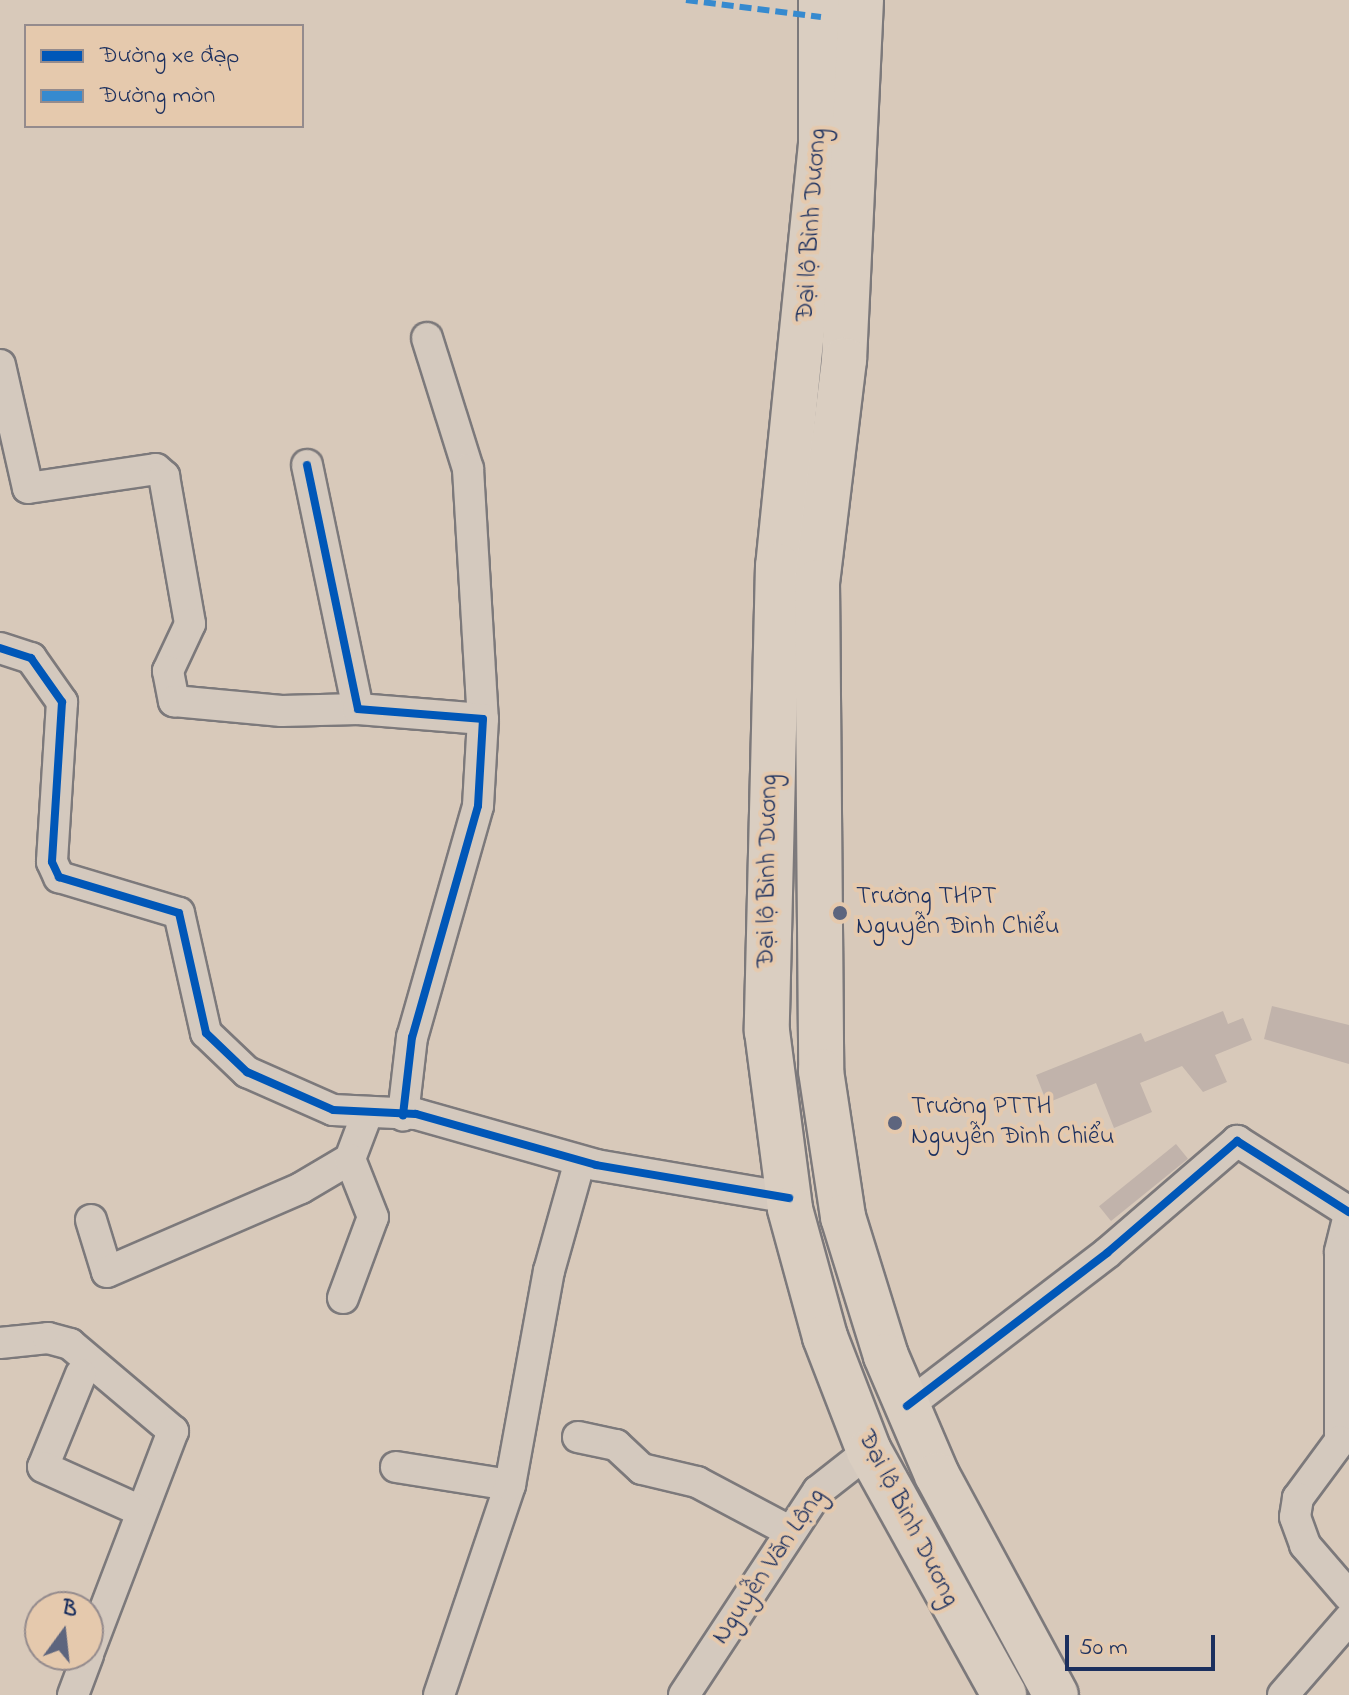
<!DOCTYPE html>
<html>
<head>
<meta charset="utf-8">
<style>
	body { margin:0 }
	#map { position:relative; width:1349px; height:1695px; overflow:hidden; background:#d8c9ba; font-family:"Indie Flower",sans-serif }
	div>[style] { position:absolute }
	.building>* { inset:0; background:#c1b3ab; transform-origin:0 0 }
	.roads { filter:drop-shadow(2px 0 #7c797b) drop-shadow(-2px 0 #7c797b) drop-shadow(0 2px #7c797b) drop-shadow(0 -2px #7c797b) }
	.minor>* { height:30px; margin:-15px; padding:0 15px; transform-origin:15px; border-radius:15px; background:#d4c9be }
	.highway>* { height:44px; margin:-22px; padding:0 22px; transform-origin:22px; border-radius:22px; background:#dacec1 }
	.quiet>* { height:6px; margin-top:-3px; transform-origin:0; background:repeating-linear-gradient(90deg,#368acf 0 12px,transparent 0 18px) }
	.cycleway>* { height:8px; margin:-4px; padding:0 4px; transform-origin:4px; border-radius:4px; background:#0057b8 }
	.dots>* { width:22px; height:22px; translate:-50% -50%; box-sizing:border-box; border:4px solid #e5c9ad; border-radius:50% }
	span { translate:-50% -50%; white-space:nowrap; text-align:center; line-height:1.15; -webkit-text-stroke:8px #e5c9ad; paint-order:stroke }
	.street-label { font-size:26px; color:#1b2f5e }
	.poi-label { font-size:26px; color:#1b2f5e }
	.left { translate:0 -50%; text-align:left }
	.legend { position:absolute; left:24px; top:24px; width:280px; height:104px; box-sizing:border-box; background:#e5c9ad; border:2px solid #948b8d; margin:0; padding:10px 14px; list-style:none; font-size:24px; color:#1b2f5e }
	.legend li { display:flex; align-items:center; gap:16px; height:40px }
	.legend b { width:40px; border:2px solid #948b8d }
	.north { position:absolute; left:24px; top:1591px; width:80px; height:80px; box-sizing:border-box; background:#e5c9ad; border:2px solid #948b8d; border-radius:50%; rotate:15deg; font-size:22px; font-weight:700; line-height:32px; text-align:center; color:#1b2f5e }
	.north::after { content:''; display:block; margin:auto; width:28px; height:36px; background:#5d657e; clip-path:polygon(50% 0,100% 100%,50% 72%,0 100%) }
	.scale { position:absolute; left:1065px; top:1635px; width:150px; height:36px; box-sizing:border-box; border:4px solid #1b2f5e; border-top:0; padding-left:10px; font-size:24px; line-height:28px; white-space:nowrap; color:#1b2f5e; -webkit-text-stroke:6px #e5c9ad; paint-order:stroke }
</style>
</head>
<body>
<div id="map">
	<div class="building">
		<div style="clip-path:polygon(1272px 1006px,1349px 1025px,1349px 1064px,1264px 1039px)"></div>
		<div style="clip-path:polygon(1223px 1011px,1228px 1024px,1243px 1018px,1252px 1040px,1215px 1055px,1227px 1082px,1203px 1092px,1182px 1066px,1140px 1083px,1152px 1112px,1114px 1128px,1096px 1083px,1047px 1103px,1036px 1075px,1141px 1033px,1145px 1042px)"></div>
		<div style="left:1176px;top:1144px;width:19px;height:99px;rotate:51deg"></div>
	</div>
	<div class="roads">
		<div class="minor">
			<div style="left:427px;top:338px;width:137px;rotate:72.6deg"></div>
			<div style="left:468px;top:469px;width:250px;rotate:86.6deg"></div>
			<div style="left:0;top:365px;width:126px;rotate:77.2deg"></div>
			<div style="left:28px;top:488px;width:129px;rotate:-8.4deg"></div>
			<div style="left:156px;top:469px;width:11px;rotate:41deg"></div>
			<div style="left:164px;top:476px;width:150px;rotate:80deg"></div>
			<div style="left:190px;top:624px;width:52px;rotate:115.1deg"></div>
			<div style="left:168px;top:671px;width:31px;rotate:79deg"></div>
			<div style="left:174px;top:701px;width:108px;rotate:5.3deg"></div>
			<div style="left:282px;top:711px;width:76px;rotate:-1.5deg"></div>
			<div style="left:307px;top:465px;width:249px;rotate:78.2deg"></div>
			<div style="left:358px;top:709px;width:125px;rotate:4.6deg"></div>
			<div style="left:483px;top:719px;width:87px;rotate:93.3deg"></div>
			<div style="left:478px;top:806px;width:240px;rotate:105.9deg"></div>
			<div style="left:412px;top:1037px;width:79px;rotate:96.6deg"></div>
			<div style="left:0;top:648px;width:33px;rotate:18deg"></div>
			<div style="left:31px;top:658px;width:54px;rotate:54.8deg"></div>
			<div style="left:62px;top:702px;width:160px;rotate:93.6deg"></div>
			<div style="left:52px;top:862px;width:17px;rotate:65deg"></div>
			<div style="left:59px;top:877px;width:125px;rotate:16.7deg"></div>
			<div style="left:179px;top:913px;width:123px;rotate:77.3deg"></div>
			<div style="left:206px;top:1033px;width:57px;rotate:43.6deg"></div>
			<div style="left:247px;top:1072px;width:94px;rotate:23.8deg"></div>
			<div style="left:333px;top:1110px;width:83px;rotate:2.8deg"></div>
			<div style="left:416px;top:1114px;width:187px;rotate:15.8deg"></div>
			<div style="left:596px;top:1165px;width:196px;rotate:9.7deg"></div>
			<div style="left:1349px;top:1215px;width:38px;rotate:104deg"></div>
			<div style="left:1340px;top:1252px;width:189px;rotate:90deg"></div>
			<div style="left:1340px;top:1441px;width:71px;rotate:126.4deg"></div>
			<div style="left:1298px;top:1498px;width:19px;rotate:99deg"></div>
			<div style="left:1295px;top:1517px;width:30px;rotate:70deg"></div>
			<div style="left:1305px;top:1545px;width:67px;rotate:49.2deg"></div>
			<div style="left:91px;top:1220px;width:54px;rotate:72.9deg"></div>
			<div style="left:107px;top:1272px;width:211px;rotate:-23.4deg"></div>
			<div style="left:301px;top:1188px;width:57px;rotate:-30.6deg"></div>
			<div style="left:350px;top:1159px;width:48px;rotate:-69.3deg"></div>
			<div style="left:343px;top:1298px;width:86px;rotate:-69.7deg"></div>
			<div style="left:373px;top:1217px;width:62px;rotate:-111.6deg"></div>
			<div style="left:0;top:1343px;width:48px;rotate:-5.9deg"></div>
			<div style="left:48px;top:1338px;width:23px;rotate:15deg"></div>
			<div style="left:70px;top:1344px;width:135px;rotate:40.2deg"></div>
			<div style="left:173px;top:1431px;width:239px;rotate:110.9deg"></div>
			<div style="left:81px;top:1374px;width:100px;rotate:112.2deg"></div>
			<div style="left:43px;top:1467px;width:107px;rotate:24.2deg"></div>
			<div style="left:907px;top:1406px;width:252px;rotate:-37.4deg"></div>
			<div style="left:1107px;top:1253px;width:172px;rotate:-40.7deg"></div>
			<div style="left:1237px;top:1141px;width:133px;rotate:32.4deg"></div>
			<div style="left:578px;top:1437px;width:39px;rotate:12deg"></div>
			<div style="left:616px;top:1445px;width:35px;rotate:43deg"></div>
			<div style="left:642px;top:1469px;width:57px;rotate:13.3deg"></div>
			<div style="left:697px;top:1482px;width:104px;rotate:28deg"></div>
			<div style="left:396px;top:1467px;width:115px;rotate:9deg"></div>
			<div style="left:73px;top:1695px;width:43px;rotate:-69.4deg"></div>
			<div style="left:439px;top:1695px;width:222px;rotate:-71.3deg"></div>
			<div style="left:510px;top:1485px;width:218px;rotate:-79.7deg"></div>
			<div style="left:549px;top:1271px;width:114px;rotate:-74.3deg"></div>
			<div style="left:684px;top:1695px;width:244px;rotate:-56.7deg"></div>
			<div style="left:818px;top:1491px;width:65px;rotate:-38.1deg"></div>
			<div style="left:1283px;top:1695px;width:101px;rotate:-49deg"></div>
		</div>
		<div class="highway">
			<div style="left:821px;top:0;width:144px;rotate:90deg"></div>
			<div style="left:821px;top:144px;width:424px;rotate:95.8deg"></div>
			<div style="left:778px;top:566px;width:465px;rotate:91.4deg"></div>
			<div style="left:767px;top:1031px;width:179px;rotate:82.6deg"></div>
			<div style="left:790px;top:1209px;width:133px;rotate:74.7deg"></div>
			<div style="left:825px;top:1337px;width:122px;rotate:68.9deg"></div>
			<div style="left:869px;top:1451px;width:279px;rotate:61deg"></div>
			<div style="left:861px;top:0;width:360px;rotate:92.7deg"></div>
			<div style="left:844px;top:360px;width:224px;rotate:96.9deg"></div>
			<div style="left:817px;top:582px;width:489px;rotate:89.5deg"></div>
			<div style="left:821px;top:1071px;width:148px;rotate:81.4deg"></div>
			<div style="left:843px;top:1217px;width:145px;rotate:72.8deg"></div>
			<div style="left:886px;top:1356px;width:129px;rotate:66.8deg"></div>
			<div style="left:937px;top:1475px;width:250px;rotate:61.6deg"></div>
		</div>
	</div>
	<div class="quiet">
		<div style="left:686px;top:0;width:136px;rotate:7.2deg"></div>
	</div>
	<div class="cycleway">
		<div style="left:307px;top:465px;width:249px;rotate:78.2deg"></div>
		<div style="left:358px;top:709px;width:125px;rotate:4.6deg"></div>
		<div style="left:483px;top:719px;width:87px;rotate:93.3deg"></div>
		<div style="left:478px;top:806px;width:240px;rotate:105.9deg"></div>
		<div style="left:412px;top:1037px;width:79px;rotate:96.6deg"></div>
		<div style="left:0;top:648px;width:33px;rotate:18deg"></div>
		<div style="left:31px;top:658px;width:54px;rotate:54.8deg"></div>
		<div style="left:62px;top:702px;width:160px;rotate:93.6deg"></div>
		<div style="left:52px;top:862px;width:17px;rotate:65deg"></div>
		<div style="left:59px;top:877px;width:125px;rotate:16.7deg"></div>
		<div style="left:179px;top:913px;width:123px;rotate:77.3deg"></div>
		<div style="left:206px;top:1033px;width:57px;rotate:43.6deg"></div>
		<div style="left:247px;top:1072px;width:94px;rotate:23.8deg"></div>
		<div style="left:333px;top:1110px;width:83px;rotate:2.8deg"></div>
		<div style="left:416px;top:1114px;width:187px;rotate:15.8deg"></div>
		<div style="left:596px;top:1165px;width:196px;rotate:9.7deg"></div>
		<div style="left:907px;top:1406px;width:252px;rotate:-37.4deg"></div>
		<div style="left:1107px;top:1253px;width:172px;rotate:-40.7deg"></div>
		<div style="left:1237px;top:1141px;width:133px;rotate:32.4deg"></div>
	</div>
	<div class="dots">
		<div style="left:840px;top:913px;background:#5d657e"></div>
		<div style="left:895px;top:1123px;background:#5d657e"></div>
	</div>
	<div class="street-label">
		<span style="left:813px;top:225px;rotate:-86deg">Đại lộ Bình Dương</span>
		<span style="left:769px;top:871px;rotate:-89deg">Đại lộ Bình Dương</span>
		<span style="left:907px;top:1519px;rotate:63deg">Đại lộ Bình Dương</span>
		<span style="left:770px;top:1567px;rotate:-56deg">Nguyễn Văn Lộng</span>
	</div>
	<div class="poi-label">
		<span class="left" style="left:856px;top:913px">Trường THPT<br>Nguyễn Đình Chiểu</span>
		<span class="left" style="left:911px;top:1123px">Trường PTTH<br>Nguyễn Đình Chiểu</span>
	</div>
	<ul class="legend">
	<li><b style="height:10px;background:#0057b8"></b>Đường xe đạp</li>
	<li><b style="height:10px;background:#368acf"></b>Đường mòn</li>
	</ul>
	<div class="north">B</div>
	<div class="scale">50 m</div>
</div>
</body>
</html>
